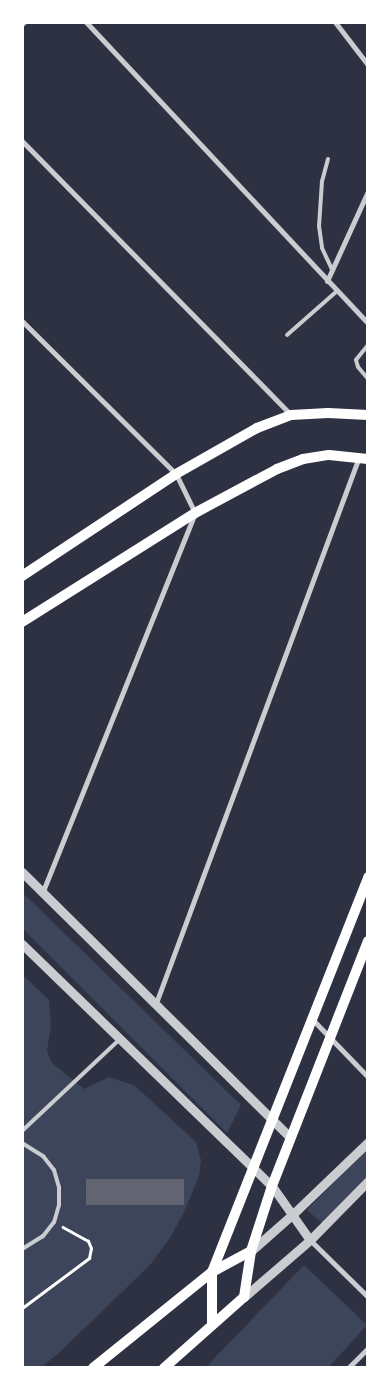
<!DOCTYPE html>
<html>
<head>
<meta charset="utf-8">
<style>
	body { margin:0 }
	#map { position:relative; width:390px; height:1390px; overflow:hidden; background:#2d3142; font-family:Rubik,sans-serif }
	div>[style] { position:absolute }
	.green>* { inset:0; background:#3c4559 }
	.building>* { inset:0; background:#626471; transform-origin:0 0 }
	.path>* { height:3px; margin:-1.5px; padding:0 1.5px; transform-origin:1.5px; border-radius:1.5px; background:#fff }
	.service>* { height:4px; margin:-2px; padding:0 2px; transform-origin:2px; border-radius:2px; background:#caccd0 }
	.minor>* { height:5px; margin:-2.5px; padding:0 2.5px; transform-origin:2.5px; border-radius:2.5px; background:#caccd0 }
	.tertiary>* { height:9px; margin:-4.5px; padding:0 4.5px; transform-origin:4.5px; border-radius:4.5px; background:#caccd0 }
	.secondary>* { height:10px; margin:-5px; padding:0 5px; transform-origin:5px; border-radius:5px; background:#fff }
	span { translate:-50% -50%; white-space:nowrap; text-align:center; line-height:1.15; -webkit-text-stroke:4px #fff; paint-order:stroke }
	.frame { position:absolute; inset:0; border:24px solid #fff; pointer-events:none }
</style>
</head>
<body>
<div id="map">
	<div class="green">
		<div style="clip-path:polygon(23px 893px,241px 1105px,227px 1133px,23px 929px)"></div>
		<div style="clip-path:polygon(22px 974px,49px 1000px,51px 1026px,47px 1051px,52px 1063px,84px 1089px,109px 1077px,134px 1085px,196px 1142px,201px 1160px,199px 1176px,184px 1212px,170px 1238px,151px 1264px,59px 1353px,40px 1368px,22px 1367px)"></div>
		<div style="clip-path:polygon(367px 1148px,367px 1177px,322px 1223px,307px 1210px)"></div>
		<div style="clip-path:polygon(304px 1265px,367px 1325px,329px 1367px,206px 1367px)"></div>
	</div>
	<div class="building">
		<div style="left:184px;top:1179px;width:26px;height:98px;rotate:90deg"></div>
	</div>
	<div class="path">
		<div style="left:22px;top:1308px;width:84px;rotate:-36.7deg"></div>
		<div style="left:89px;top:1258px;width:10px;rotate:-79deg"></div>
		<div style="left:91px;top:1248px;width:8px;rotate:-113deg"></div>
		<div style="left:88px;top:1241px;width:29px;rotate:-151deg"></div>
	</div>
	<div class="service">
		<div style="left:328px;top:159px;width:23px;rotate:105deg"></div>
		<div style="left:322px;top:181px;width:45px;rotate:93.8deg"></div>
		<div style="left:319px;top:226px;width:22px;rotate:82deg"></div>
		<div style="left:322px;top:248px;width:23px;rotate:65deg"></div>
		<div style="left:287px;top:335px;width:67px;rotate:-41.3deg"></div>
		<div style="left:368px;top:345px;width:19px;rotate:129deg"></div>
		<div style="left:356px;top:360px;width:7px;rotate:74deg"></div>
		<div style="left:358px;top:367px;width:16px;rotate:50deg"></div>
		<div style="left:22px;top:1131px;width:134px;rotate:-43.2deg"></div>
		<div style="left:22px;top:1143px;width:25px;rotate:32deg"></div>
		<div style="left:43px;top:1156px;width:18px;rotate:52deg"></div>
		<div style="left:54px;top:1170px;width:18px;rotate:74deg"></div>
		<div style="left:59px;top:1187px;width:18px;rotate:90deg"></div>
		<div style="left:59px;top:1205px;width:18px;rotate:106deg"></div>
		<div style="left:54px;top:1222px;width:18px;rotate:128deg"></div>
		<div style="left:43px;top:1236px;width:25px;rotate:148deg"></div>
	</div>
	<div class="minor">
		<div style="left:86px;top:22px;width:412px;rotate:46.9deg"></div>
		<div style="left:335px;top:22px;width:54px;rotate:52.5deg"></div>
		<div style="left:22px;top:24px;width:3px;rotate:-45deg"></div>
		<div style="left:22px;top:141px;width:384px;rotate:45.5deg"></div>
		<div style="left:327px;top:281px;width:99px;rotate:-65.5deg"></div>
		<div style="left:22px;top:321px;width:217px;rotate:44.8deg"></div>
		<div style="left:176px;top:474px;width:43px;rotate:64deg"></div>
		<div style="left:195px;top:513px;width:408px;rotate:111.9deg"></div>
		<div style="left:156px;top:1003px;width:583px;rotate:-69.61deg"></div>
		<div style="left:312px;top:1019px;width:81px;rotate:46deg"></div>
		<div style="left:310px;top:1240px;width:81px;rotate:44.5deg"></div>
		<div style="left:348px;top:1368px;width:28px;rotate:-45deg"></div>
	</div>
	<div class="tertiary">
		<div style="left:22px;top:872px;width:377px;rotate:44.7deg"></div>
		<div style="left:22px;top:944px;width:348px;rotate:44.1deg"></div>
		<div style="left:272px;top:1186px;width:66px;rotate:54.9deg"></div>
		<div style="left:251px;top:1251px;width:56px;rotate:-41.4deg"></div>
		<div style="left:293px;top:1214px;width:104px;rotate:-43.8deg"></div>
		<div style="left:244px;top:1297px;width:87px;rotate:-40.8deg"></div>
		<div style="left:310px;top:1240px;width:83px;rotate:-45.5deg"></div>
	</div>
	<div class="secondary">
		<div style="left:22px;top:576px;width:185px;rotate:-33.5deg"></div>
		<div style="left:176px;top:474px;width:93px;rotate:-29.6deg"></div>
		<div style="left:257px;top:428px;width:36px;rotate:-21deg"></div>
		<div style="left:291px;top:415px;width:37px;rotate:-3deg"></div>
		<div style="left:328px;top:413px;width:40px;rotate:2.9deg"></div>
		<div style="left:22px;top:622px;width:204px;rotate:-32.2deg"></div>
		<div style="left:195px;top:513px;width:93px;rotate:-28.2deg"></div>
		<div style="left:277px;top:469px;width:28px;rotate:-21deg"></div>
		<div style="left:303px;top:459px;width:26px;rotate:-9deg"></div>
		<div style="left:329px;top:455px;width:39px;rotate:6deg"></div>
		<div style="left:212px;top:1325px;width:53px;rotate:-90deg"></div>
		<div style="left:212px;top:1272px;width:425px;rotate:-68.4deg"></div>
		<div style="left:93px;top:1368px;width:153px;rotate:-38.9deg"></div>
		<div style="left:212px;top:1272px;width:44px;rotate:-28.3deg"></div>
		<div style="left:164px;top:1368px;width:107px;rotate:-41.6deg"></div>
		<div style="left:244px;top:1297px;width:47px;rotate:-81.3deg"></div>
		<div style="left:251px;top:1251px;width:68px;rotate:-72.1deg"></div>
		<div style="left:272px;top:1186px;width:263px;rotate:-68.6deg"></div>
	</div>
	<div class="frame"></div>
</div>
</body>
</html>
